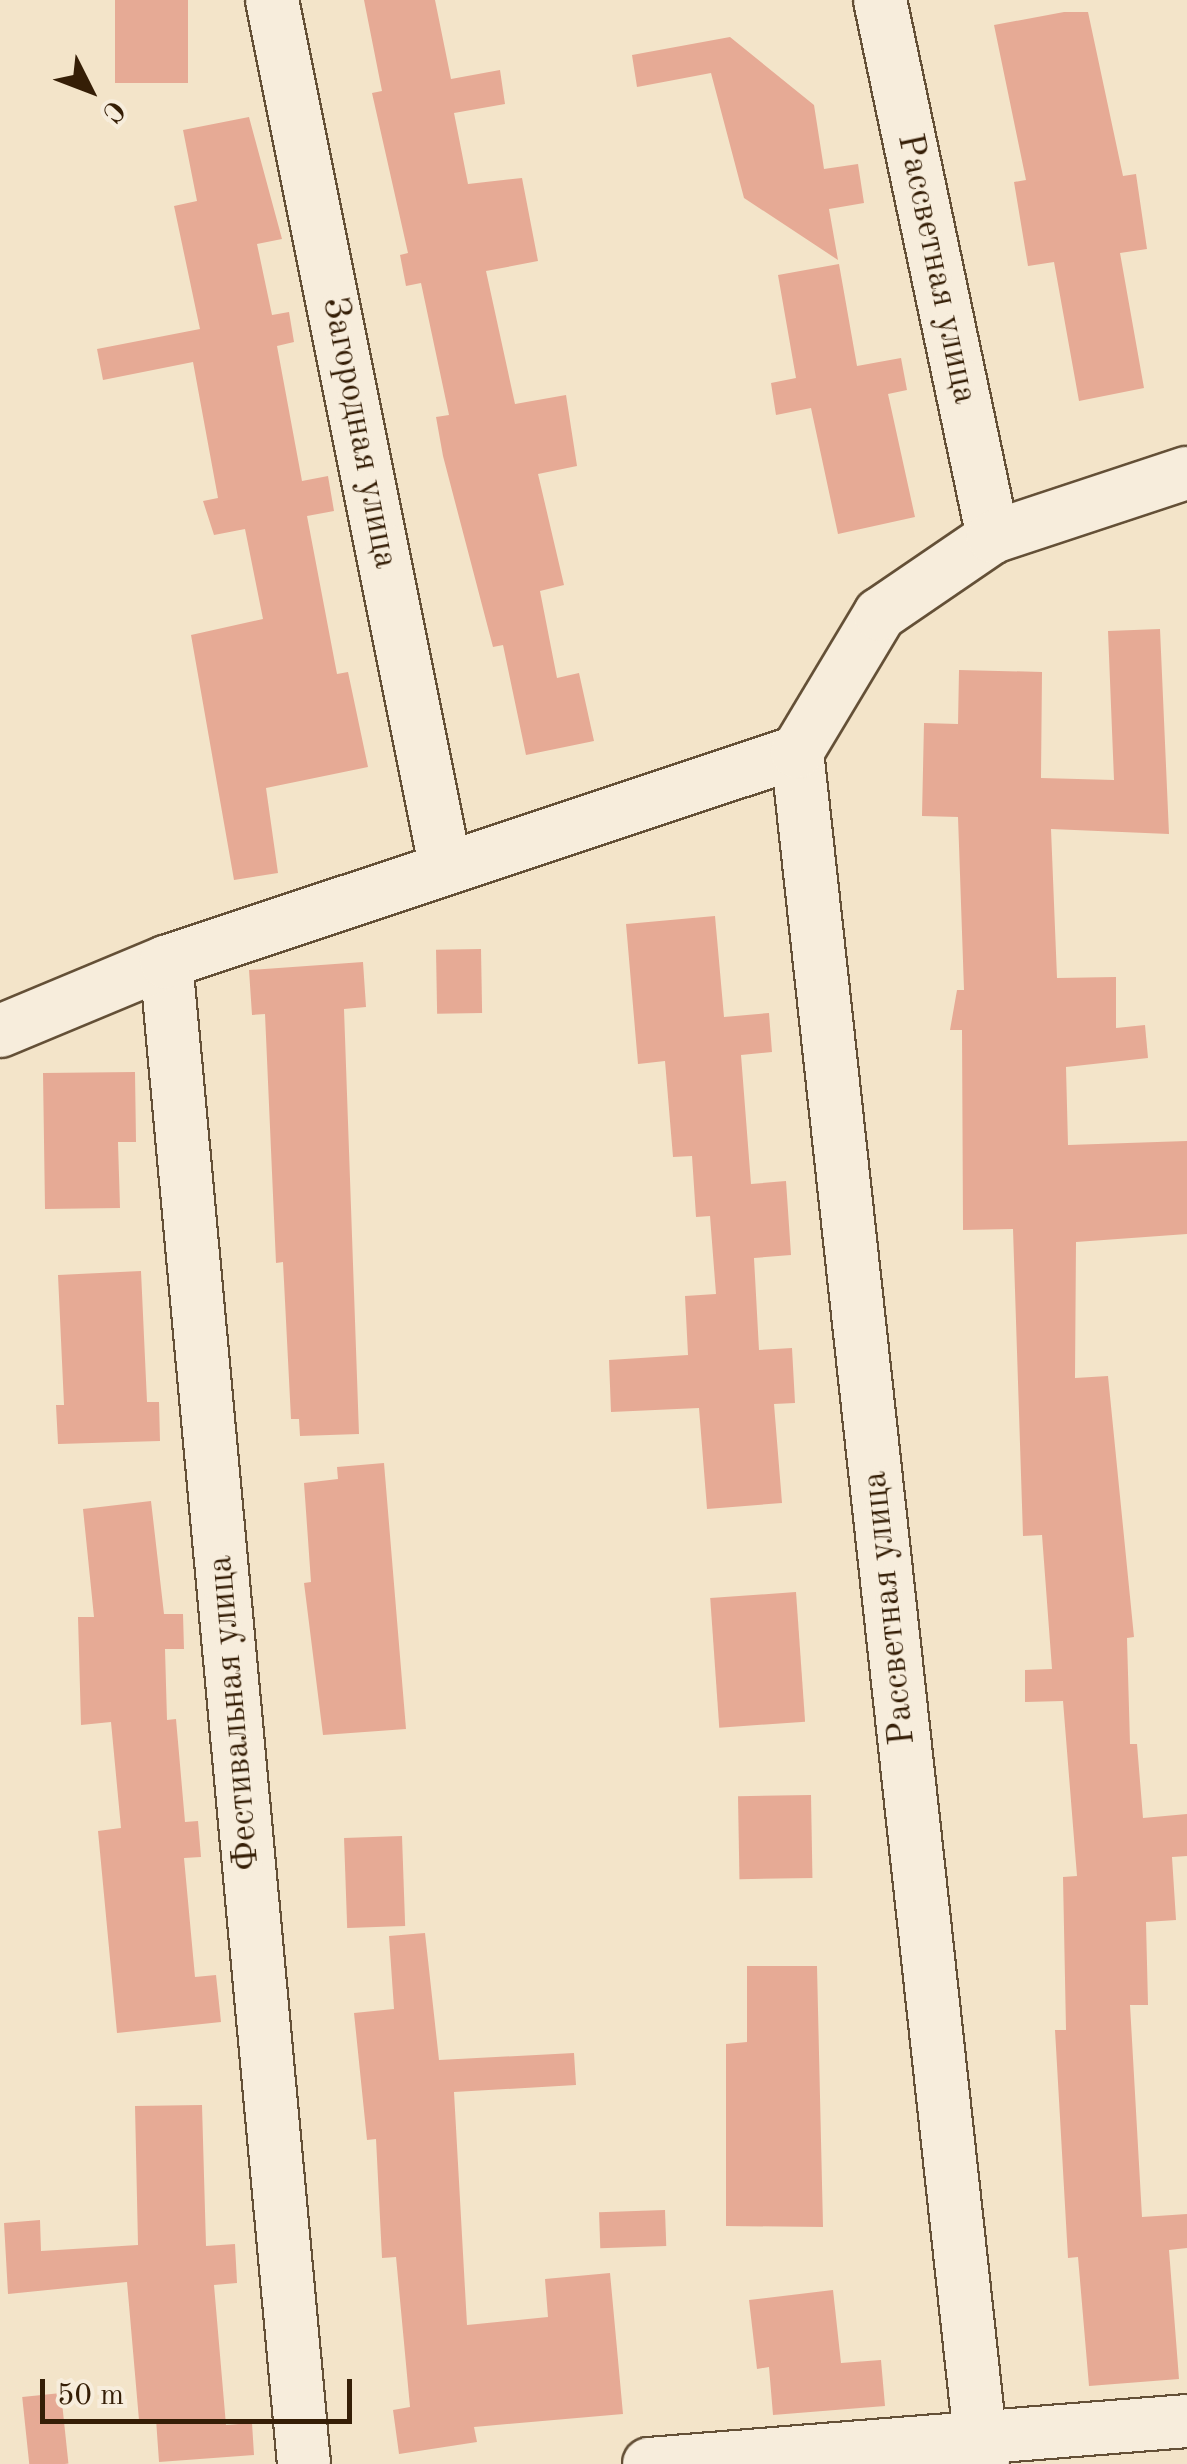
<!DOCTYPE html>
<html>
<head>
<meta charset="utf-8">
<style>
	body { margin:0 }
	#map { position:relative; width:1187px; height:2464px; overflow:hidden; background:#f3e4c9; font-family:"Old Standard TT",serif }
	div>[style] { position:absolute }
	.building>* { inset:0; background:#e6aa95; transform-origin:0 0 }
	.roads { filter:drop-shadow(2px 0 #645037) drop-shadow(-2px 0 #645037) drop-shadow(0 2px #645037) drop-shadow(0 -2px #645037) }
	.minor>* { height:52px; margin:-26px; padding:0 26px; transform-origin:26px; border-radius:26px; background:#f7eddc }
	span { translate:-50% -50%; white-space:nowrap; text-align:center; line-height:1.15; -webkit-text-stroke:10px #f7eddc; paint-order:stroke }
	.street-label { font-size:35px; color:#351e06 }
	.north { position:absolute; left:40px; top:40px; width:100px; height:100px; -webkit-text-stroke:8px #f7eddc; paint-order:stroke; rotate:132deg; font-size:28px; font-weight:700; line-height:40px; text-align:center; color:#351e06 }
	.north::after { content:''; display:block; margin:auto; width:35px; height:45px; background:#351e06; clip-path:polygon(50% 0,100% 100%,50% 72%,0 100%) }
	.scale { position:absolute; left:40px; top:2379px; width:312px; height:45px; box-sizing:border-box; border:5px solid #351e06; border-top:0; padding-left:12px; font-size:30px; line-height:35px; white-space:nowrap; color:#351e06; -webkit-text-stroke:8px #f7eddc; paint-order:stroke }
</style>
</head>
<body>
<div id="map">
	<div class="building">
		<div style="left:115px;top:0;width:73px;height:83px"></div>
		<div style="clip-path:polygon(364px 0,435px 0,451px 79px,500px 70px,505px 104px,454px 113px,468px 184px,522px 178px,538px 261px,486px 271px,515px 404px,566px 395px,577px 466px,538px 474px,564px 585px,540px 591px,557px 678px,579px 673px,594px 741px,526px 755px,503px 645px,493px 647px,443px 456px,436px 417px,449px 415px,421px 283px,406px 286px,400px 255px,408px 253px,372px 93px,382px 91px)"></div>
		<div style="clip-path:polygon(1064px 12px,1088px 12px,1123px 176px,1136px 174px,1147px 249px,1120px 253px,1144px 388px,1079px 401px,1054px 262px,1028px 266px,1014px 182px,1026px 180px,994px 25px)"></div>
		<div style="clip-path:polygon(730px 37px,814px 105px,824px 169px,858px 164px,864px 203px,829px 209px,838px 260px,744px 198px,711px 73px,637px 87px,632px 55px)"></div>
		<div style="clip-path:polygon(249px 117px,282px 239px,257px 244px,272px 315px,289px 312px,294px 342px,277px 346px,302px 481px,328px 476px,334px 511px,307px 516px,337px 674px,348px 672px,368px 767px,266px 788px,278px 873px,234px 880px,191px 635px,263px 619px,245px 529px,214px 535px,203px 501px,218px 498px,193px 362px,103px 380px,97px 349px,200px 329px,174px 206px,197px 201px,183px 130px)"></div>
		<div style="clip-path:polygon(839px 264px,857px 366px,901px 358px,907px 390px,888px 394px,915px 517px,838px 534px,811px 408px,776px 415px,771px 383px,796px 378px,778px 275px)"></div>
		<div style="clip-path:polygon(1160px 629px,1169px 834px,1051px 829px,1057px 978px,1116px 977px,1116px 1028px,1145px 1025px,1148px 1058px,1066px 1067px,1068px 1145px,1187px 1141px,1187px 1234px,1076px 1242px,1075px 1378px,1108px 1376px,1134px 1637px,1127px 1638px,1130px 1744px,1137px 1744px,1143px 1818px,1187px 1814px,1187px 1856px,1172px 1857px,1176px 1920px,1146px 1922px,1148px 2005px,1130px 2005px,1142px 2217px,1187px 2214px,1187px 2248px,1169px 2250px,1179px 2379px,1089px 2386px,1078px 2257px,1068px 2258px,1055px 2030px,1066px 2030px,1063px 1877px,1077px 1876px,1063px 1701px,1025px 1702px,1025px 1670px,1052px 1669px,1042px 1535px,1023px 1536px,1013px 1229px,963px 1230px,962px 1030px,950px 1030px,957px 990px,964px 990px,958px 817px,922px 816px,924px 723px,958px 724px,959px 670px,1042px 672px,1041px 778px,1114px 780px,1108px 631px)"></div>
		<div style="clip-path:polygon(715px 916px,724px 1017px,769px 1013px,772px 1052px,741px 1055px,751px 1184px,786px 1181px,791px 1255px,754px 1258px,759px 1350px,792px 1348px,795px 1403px,774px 1404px,782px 1503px,707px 1509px,699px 1408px,611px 1412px,609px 1360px,688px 1355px,685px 1296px,716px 1294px,710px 1216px,696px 1217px,692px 1156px,673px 1157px,665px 1061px,638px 1064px,626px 924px)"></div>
		<div style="left:481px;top:949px;width:64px;height:45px;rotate:89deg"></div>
		<div style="clip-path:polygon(363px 962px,366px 1007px,344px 1009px,359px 1434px,300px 1436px,299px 1419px,291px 1419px,283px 1262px,276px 1263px,265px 1014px,252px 1015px,249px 970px)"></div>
		<div style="clip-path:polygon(135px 1072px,136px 1142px,118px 1142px,120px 1208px,45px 1209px,43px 1073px)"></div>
		<div style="clip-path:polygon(141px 1271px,147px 1402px,159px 1402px,160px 1441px,58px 1444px,56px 1405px,64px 1405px,58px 1275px)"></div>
		<div style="clip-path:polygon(384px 1463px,406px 1729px,323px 1735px,304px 1583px,311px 1582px,304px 1483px,338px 1479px,337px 1467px)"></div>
		<div style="clip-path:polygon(151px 1501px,164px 1614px,183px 1614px,184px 1649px,165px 1649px,167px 1720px,176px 1719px,185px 1822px,198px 1821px,201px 1857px,184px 1858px,195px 1977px,216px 1975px,221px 2022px,117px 2033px,98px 1831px,121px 1828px,111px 1722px,81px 1725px,78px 1617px,94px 1617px,83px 1509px)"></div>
		<div style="left:796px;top:1592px;width:130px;height:86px;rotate:86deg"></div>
		<div style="left:811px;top:1795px;width:83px;height:73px;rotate:89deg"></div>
		<div style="left:402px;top:1836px;width:90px;height:58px;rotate:88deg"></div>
		<div style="clip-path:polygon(425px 1933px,439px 2060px,574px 2053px,576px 2085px,454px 2092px,467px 2325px,548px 2317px,545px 2279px,610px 2273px,623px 2414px,474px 2427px,477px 2442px,399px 2454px,393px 2410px,410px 2407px,396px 2257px,382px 2258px,376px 2139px,367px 2140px,354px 2013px,394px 2009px,389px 1936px)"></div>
		<div style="clip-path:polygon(747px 1966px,817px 1966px,823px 2227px,726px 2226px,726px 2044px,747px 2042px)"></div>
		<div style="clip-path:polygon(202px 2105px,206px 2246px,235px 2244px,237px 2283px,214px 2285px,226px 2425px,252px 2423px,254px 2455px,159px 2462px,156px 2419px,139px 2420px,127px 2282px,8px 2294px,4px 2223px,40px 2220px,41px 2251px,138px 2245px,135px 2106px)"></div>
		<div style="left:665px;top:2210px;width:36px;height:66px;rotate:88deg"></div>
		<div style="clip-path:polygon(833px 2290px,841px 2363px,881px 2360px,885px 2406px,773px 2415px,769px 2367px,757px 2369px,749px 2300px)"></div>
		<div style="left:61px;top:2393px;width:71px;height:39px;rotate:84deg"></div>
	</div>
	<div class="roads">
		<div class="minor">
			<div style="left:272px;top:0;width:882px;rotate:78.69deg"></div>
			<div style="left:880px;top:0;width:549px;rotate:78.12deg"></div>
			<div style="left:797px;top:752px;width:1722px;rotate:83.8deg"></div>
			<div style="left:166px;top:962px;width:1508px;rotate:84.75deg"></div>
			<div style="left:0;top:1031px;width:180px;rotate:-22.6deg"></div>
			<div style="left:166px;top:962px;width:665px;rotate:-18.41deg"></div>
			<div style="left:797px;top:752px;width:161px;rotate:-59deg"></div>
			<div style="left:880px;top:614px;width:137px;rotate:-34.3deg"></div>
			<div style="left:993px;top:537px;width:204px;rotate:-18.3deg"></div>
			<div style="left:649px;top:2464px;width:540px;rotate:-4.57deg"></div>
		</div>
	</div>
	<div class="street-label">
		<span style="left:936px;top:269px;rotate:78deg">Рассветная улица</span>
		<span style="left:359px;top:433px;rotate:79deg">Загородная улица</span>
		<span style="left:890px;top:1608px;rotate:-96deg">Рассветная улица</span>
		<span style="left:235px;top:1713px;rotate:-95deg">Фестивальная улица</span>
	</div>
	<div class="north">С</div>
	<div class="scale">50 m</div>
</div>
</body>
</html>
